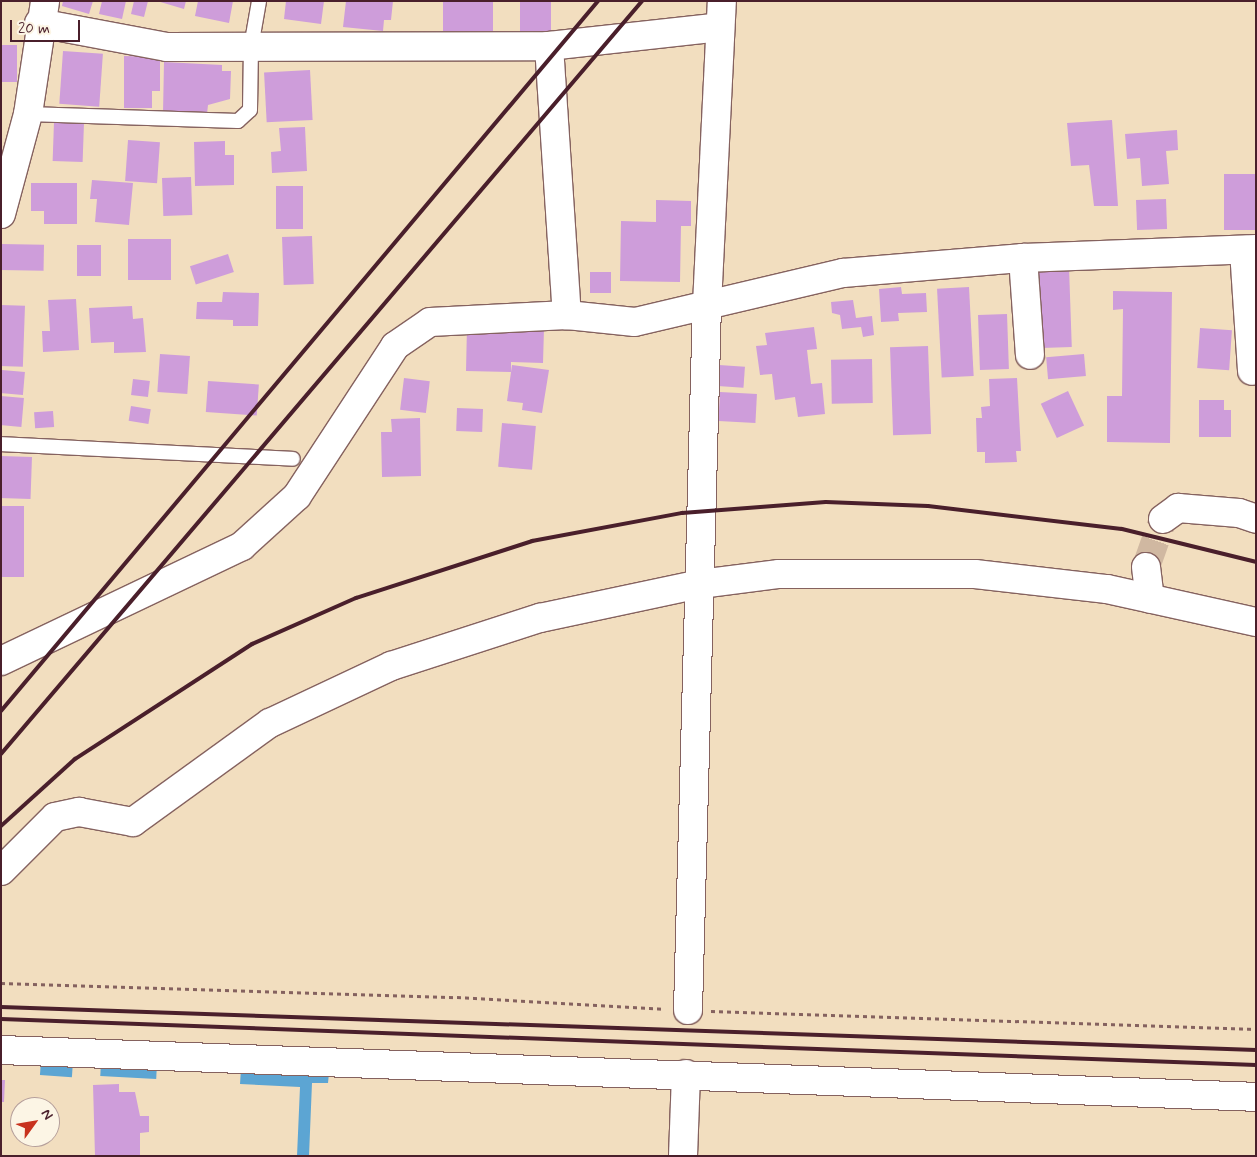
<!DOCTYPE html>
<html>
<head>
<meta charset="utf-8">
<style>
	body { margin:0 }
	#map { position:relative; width:1257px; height:1157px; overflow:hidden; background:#f2debf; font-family:Mynerve,sans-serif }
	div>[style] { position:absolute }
	.water>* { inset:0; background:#5ca5d3; transform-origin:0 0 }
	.building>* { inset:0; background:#ce9dda; transform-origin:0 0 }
	.minor-tunnel>* { height:28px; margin-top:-14px; transform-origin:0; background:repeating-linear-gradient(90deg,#d0b8a1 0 28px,transparent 0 42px) }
	.path>* { height:3px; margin-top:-1.5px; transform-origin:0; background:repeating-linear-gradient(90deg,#85625f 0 4px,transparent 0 8px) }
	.roads { filter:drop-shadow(1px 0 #85625f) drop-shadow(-1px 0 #85625f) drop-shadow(0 1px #85625f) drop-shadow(0 -1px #85625f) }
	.service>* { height:14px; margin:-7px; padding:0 7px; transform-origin:7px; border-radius:7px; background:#fff }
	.minor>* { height:28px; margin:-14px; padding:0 14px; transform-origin:14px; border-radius:14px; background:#fff }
	.tertiary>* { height:28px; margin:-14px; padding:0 14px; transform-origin:14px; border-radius:14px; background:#fff }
	.rail>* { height:4px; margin:-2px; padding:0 2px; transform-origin:2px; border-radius:2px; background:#4a1f2b }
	span { translate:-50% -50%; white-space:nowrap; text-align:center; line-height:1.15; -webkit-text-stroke:4px #fcf5e5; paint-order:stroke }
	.frame { position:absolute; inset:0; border:2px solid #4a1f2b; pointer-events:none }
	.north { position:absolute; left:10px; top:1097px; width:50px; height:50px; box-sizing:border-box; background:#fcf5e5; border:1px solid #b59f9b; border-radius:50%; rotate:58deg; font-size:14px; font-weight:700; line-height:20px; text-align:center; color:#4a1f2b }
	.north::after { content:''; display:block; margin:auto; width:18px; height:22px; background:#c8321e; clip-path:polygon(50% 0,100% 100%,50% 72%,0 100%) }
	.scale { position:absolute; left:10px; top:20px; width:70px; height:22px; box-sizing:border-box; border:2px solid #4a1f2b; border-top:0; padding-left:6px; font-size:15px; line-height:18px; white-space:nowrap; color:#4a1f2b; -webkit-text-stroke:4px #fcf5e5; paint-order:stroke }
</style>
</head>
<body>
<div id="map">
	<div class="water">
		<div style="left:41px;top:1060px;width:32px;height:15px;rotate:4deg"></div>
		<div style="left:101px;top:1062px;width:56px;height:14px;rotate:3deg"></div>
		<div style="clip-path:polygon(241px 1069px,329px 1073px,328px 1083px,312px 1083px,309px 1156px,297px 1156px,300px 1087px,240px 1084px)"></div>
	</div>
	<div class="building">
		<div style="clip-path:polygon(63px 1px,93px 1px,89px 14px,62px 6px)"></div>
		<div style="clip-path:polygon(102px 1px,126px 1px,122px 19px,99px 14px)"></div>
		<div style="clip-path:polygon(134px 1px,148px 1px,144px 17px,131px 14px)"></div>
		<div style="clip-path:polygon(157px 1px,186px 1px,184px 9px)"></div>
		<div style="clip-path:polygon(198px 1px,233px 1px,229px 23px,195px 16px)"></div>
		<div style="clip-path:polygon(286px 1px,324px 1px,321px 24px,284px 19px)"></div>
		<div style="clip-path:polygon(346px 1px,393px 1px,391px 20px,384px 20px,383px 31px,343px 27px)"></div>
		<div style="left:443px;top:1px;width:50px;height:32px"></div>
		<div style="left:520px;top:1px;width:31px;height:31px"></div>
		<div style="left:1px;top:45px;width:16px;height:37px"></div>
		<div style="left:63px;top:51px;width:40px;height:53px;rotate:4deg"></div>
		<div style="clip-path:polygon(124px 56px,160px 57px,160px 91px,152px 91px,152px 108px,124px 108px)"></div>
		<div style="clip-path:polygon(164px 62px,222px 65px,222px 71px,231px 71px,230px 99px,208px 105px,207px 114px,163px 113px)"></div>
		<div style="left:310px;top:70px;width:50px;height:46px;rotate:87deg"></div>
		<div style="clip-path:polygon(1112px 120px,1118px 206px,1094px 206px,1089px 165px,1071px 166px,1067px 123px)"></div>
		<div style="left:54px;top:122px;width:30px;height:39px;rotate:2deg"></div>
		<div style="clip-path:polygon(305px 127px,307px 171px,272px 173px,271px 152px,281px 151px,279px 128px)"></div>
		<div style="clip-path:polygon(1177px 130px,1178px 150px,1166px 151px,1169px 184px,1142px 186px,1140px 158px,1127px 159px,1125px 134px)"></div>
		<div style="left:128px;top:140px;width:32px;height:41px;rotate:4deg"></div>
		<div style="clip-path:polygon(225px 141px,225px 155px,234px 155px,234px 185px,195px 186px,194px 142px)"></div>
		<div style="left:1256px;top:174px;width:56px;height:32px;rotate:90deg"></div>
		<div style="left:191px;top:177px;width:38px;height:29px;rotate:88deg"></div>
		<div style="clip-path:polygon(92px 180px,133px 183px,129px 225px,95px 222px,97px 199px,90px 199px)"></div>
		<div style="clip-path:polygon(31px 183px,77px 183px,77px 224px,44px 224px,44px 211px,31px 211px)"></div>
		<div style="left:276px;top:186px;width:27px;height:43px"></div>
		<div style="left:1166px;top:199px;width:30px;height:30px;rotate:88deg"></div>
		<div style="clip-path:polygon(656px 200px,691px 201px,691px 226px,681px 226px,680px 282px,620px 281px,621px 221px,656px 222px)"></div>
		<div style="left:312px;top:236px;width:48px;height:30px;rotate:88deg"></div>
		<div style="left:128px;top:239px;width:43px;height:41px"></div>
		<div style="left:1px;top:244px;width:43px;height:26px;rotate:1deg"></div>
		<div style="left:77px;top:245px;width:24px;height:31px"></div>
		<div style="left:228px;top:254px;width:19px;height:40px;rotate:72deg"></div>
		<div style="left:1069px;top:267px;width:80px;height:38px;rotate:88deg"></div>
		<div style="left:590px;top:272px;width:21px;height:21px"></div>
		<div style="clip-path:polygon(901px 287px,902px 294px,926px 293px,927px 312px,898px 313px,899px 321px,881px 322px,879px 289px)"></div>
		<div style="left:969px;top:287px;width:89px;height:32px;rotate:87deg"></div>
		<div style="clip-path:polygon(1113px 291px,1172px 292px,1170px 443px,1107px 442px,1107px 396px,1122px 396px,1123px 309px,1113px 310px)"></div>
		<div style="clip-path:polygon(223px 292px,259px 293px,258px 326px,233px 326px,233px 320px,196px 319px,197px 302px,222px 302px)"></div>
		<div style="clip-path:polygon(76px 299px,79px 350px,43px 352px,42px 331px,50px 331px,48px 300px)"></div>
		<div style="clip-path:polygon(853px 300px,856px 318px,872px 316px,874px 335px,863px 337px,861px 327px,842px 329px,840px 315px,832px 313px,831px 302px)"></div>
		<div style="left:1px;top:305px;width:24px;height:61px;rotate:2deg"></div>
		<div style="clip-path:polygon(132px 306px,133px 319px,143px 318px,146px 352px,114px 353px,114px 342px,91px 343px,89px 308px)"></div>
		<div style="left:1007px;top:314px;width:55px;height:29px;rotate:88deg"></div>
		<div style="clip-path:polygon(467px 326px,544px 329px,543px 363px,511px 362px,511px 372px,466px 371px)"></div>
		<div style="clip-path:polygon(814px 327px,817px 349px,807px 350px,811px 384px,822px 383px,825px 414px,798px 417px,795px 397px,775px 400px,772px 374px,760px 375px,756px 346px,767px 345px,765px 333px)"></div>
		<div style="left:1200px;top:328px;width:32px;height:40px;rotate:4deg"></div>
		<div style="left:928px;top:346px;width:88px;height:38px;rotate:88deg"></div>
		<div style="left:160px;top:354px;width:30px;height:38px;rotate:4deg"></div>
		<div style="left:1084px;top:354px;width:22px;height:38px;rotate:85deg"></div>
		<div style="left:872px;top:359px;width:44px;height:41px;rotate:89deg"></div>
		<div style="clip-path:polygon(512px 365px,549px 370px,542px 413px,522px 410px,523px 403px,507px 401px)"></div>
		<div style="left:719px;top:365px;width:26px;height:21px;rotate:4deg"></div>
		<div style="left:2px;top:370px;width:23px;height:23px;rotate:5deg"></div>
		<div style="left:404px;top:378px;width:26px;height:32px;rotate:7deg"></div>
		<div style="clip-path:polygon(1017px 378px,1021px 451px,1016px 451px,1017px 462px,985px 463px,985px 452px,977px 452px,976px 418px,982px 418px,981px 407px,990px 406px,989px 379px)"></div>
		<div style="left:133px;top:379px;width:17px;height:16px;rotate:7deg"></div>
		<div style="left:208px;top:381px;width:51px;height:31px;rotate:4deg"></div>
		<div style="left:1068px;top:391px;width:38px;height:30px;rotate:65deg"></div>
		<div style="left:720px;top:392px;width:37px;height:29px;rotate:3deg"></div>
		<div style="left:1px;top:396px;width:23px;height:29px;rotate:5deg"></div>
		<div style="clip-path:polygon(1199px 400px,1224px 400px,1224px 410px,1231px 410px,1231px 437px,1199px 437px)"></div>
		<div style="left:131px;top:406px;width:20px;height:15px;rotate:9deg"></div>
		<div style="left:457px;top:408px;width:26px;height:23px;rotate:2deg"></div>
		<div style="left:53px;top:411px;width:16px;height:19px;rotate:86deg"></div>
		<div style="clip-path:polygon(420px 418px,421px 476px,382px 477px,381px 432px,392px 432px,391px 419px)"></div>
		<div style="left:502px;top:423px;width:34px;height:44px;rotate:5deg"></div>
		<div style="left:1px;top:456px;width:31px;height:42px;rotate:2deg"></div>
		<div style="left:1px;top:506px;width:23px;height:71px"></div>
		<div style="clip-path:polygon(1px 1080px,5px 1080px,4px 1102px,1px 1102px)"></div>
		<div style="clip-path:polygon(119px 1084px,119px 1092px,135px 1092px,140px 1116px,149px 1116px,149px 1132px,140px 1133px,140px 1156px,95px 1156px,93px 1085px)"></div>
	</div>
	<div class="minor-tunnel">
		<div style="left:1146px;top:567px;width:51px;rotate:-70.5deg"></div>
	</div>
	<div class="path">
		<div style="left:1px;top:983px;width:456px;rotate:1.8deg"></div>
		<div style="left:457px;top:997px;width:206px;rotate:3.3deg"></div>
		<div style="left:711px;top:1011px;width:545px;rotate:1.89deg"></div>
	</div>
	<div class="roads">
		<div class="service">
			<div style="left:28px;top:114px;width:210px;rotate:1.9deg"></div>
			<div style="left:238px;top:121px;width:16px;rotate:-43deg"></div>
			<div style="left:250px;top:110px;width:63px;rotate:-89.1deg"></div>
			<div style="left:251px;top:47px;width:47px;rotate:-80.1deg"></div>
			<div style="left:1px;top:444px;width:292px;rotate:2.9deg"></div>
		</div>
		<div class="minor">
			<div style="left:39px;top:23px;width:130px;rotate:10.6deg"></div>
			<div style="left:167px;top:47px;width:382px;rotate:-0.1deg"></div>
			<div style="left:549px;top:46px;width:270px;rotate:86.2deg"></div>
			<div style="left:549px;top:46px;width:172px;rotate:-6.3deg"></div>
			<div style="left:1px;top:214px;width:104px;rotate:-74.9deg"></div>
			<div style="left:28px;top:114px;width:114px;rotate:-81.4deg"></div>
			<div style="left:1244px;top:250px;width:121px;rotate:86.2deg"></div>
			<div style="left:1023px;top:258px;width:97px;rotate:85.9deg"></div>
			<div style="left:1163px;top:519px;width:19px;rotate:-36deg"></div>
			<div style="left:1178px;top:508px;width:61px;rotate:4.7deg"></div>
			<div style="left:1239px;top:513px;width:18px;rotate:19deg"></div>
			<div style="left:1146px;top:567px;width:32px;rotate:83deg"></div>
			<div style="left:1px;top:871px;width:76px;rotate:-45deg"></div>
			<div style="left:55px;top:817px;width:25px;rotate:-12deg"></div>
			<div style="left:79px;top:812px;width:55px;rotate:10.5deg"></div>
			<div style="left:133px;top:822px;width:169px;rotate:-35.9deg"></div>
			<div style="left:270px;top:723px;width:134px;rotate:-25.2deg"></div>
			<div style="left:391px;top:666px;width:157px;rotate:-17.9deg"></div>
			<div style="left:540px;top:618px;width:164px;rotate:-12deg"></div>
			<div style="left:700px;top:584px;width:80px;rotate:-7.2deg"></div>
			<div style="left:779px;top:574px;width:196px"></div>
			<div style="left:975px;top:574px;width:133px;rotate:6.5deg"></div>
			<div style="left:1107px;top:589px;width:153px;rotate:12.5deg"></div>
			<div style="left:688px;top:1010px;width:705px;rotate:-88.46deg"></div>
			<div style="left:707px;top:305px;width:304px;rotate:-87.2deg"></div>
			<div style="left:1px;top:1050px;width:1256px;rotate:2.14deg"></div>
		</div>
		<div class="tertiary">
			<div style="left:1px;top:661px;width:267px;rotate:-25.5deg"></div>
			<div style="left:242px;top:546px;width:74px;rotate:-42.3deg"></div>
			<div style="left:297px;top:496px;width:179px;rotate:-56.8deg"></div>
			<div style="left:395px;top:346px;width:42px;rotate:-34.4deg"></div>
			<div style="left:430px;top:322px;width:137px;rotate:-2.9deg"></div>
			<div style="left:567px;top:315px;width:68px;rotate:5.9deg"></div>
			<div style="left:635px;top:322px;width:214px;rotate:-13.3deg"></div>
			<div style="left:843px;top:273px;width:181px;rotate:-4.8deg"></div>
			<div style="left:1023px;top:258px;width:233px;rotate:-2.2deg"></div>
			<div style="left:683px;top:1156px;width:82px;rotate:-87.9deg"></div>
		</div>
	</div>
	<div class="rail">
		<div style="left:1px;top:711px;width:928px;rotate:-49.94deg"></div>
		<div style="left:1px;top:754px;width:989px;rotate:-49.59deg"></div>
		<div style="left:1px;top:826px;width:100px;rotate:-42.2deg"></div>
		<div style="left:75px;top:759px;width:211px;rotate:-33deg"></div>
		<div style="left:252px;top:644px;width:114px;rotate:-23.9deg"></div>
		<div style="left:356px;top:598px;width:185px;rotate:-17.9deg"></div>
		<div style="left:532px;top:541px;width:153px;rotate:-10.6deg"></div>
		<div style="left:682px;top:513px;width:144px;rotate:-4.4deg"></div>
		<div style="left:826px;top:502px;width:102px;rotate:2.2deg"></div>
		<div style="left:928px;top:506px;width:195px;rotate:6.8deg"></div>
		<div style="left:1122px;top:529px;width:138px;rotate:13.8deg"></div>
		<div style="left:1px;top:1007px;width:1256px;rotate:1.96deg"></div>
		<div style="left:1px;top:1019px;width:1256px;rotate:2.1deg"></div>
	</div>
	<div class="frame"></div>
	<div class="north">N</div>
	<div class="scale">20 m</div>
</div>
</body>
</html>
